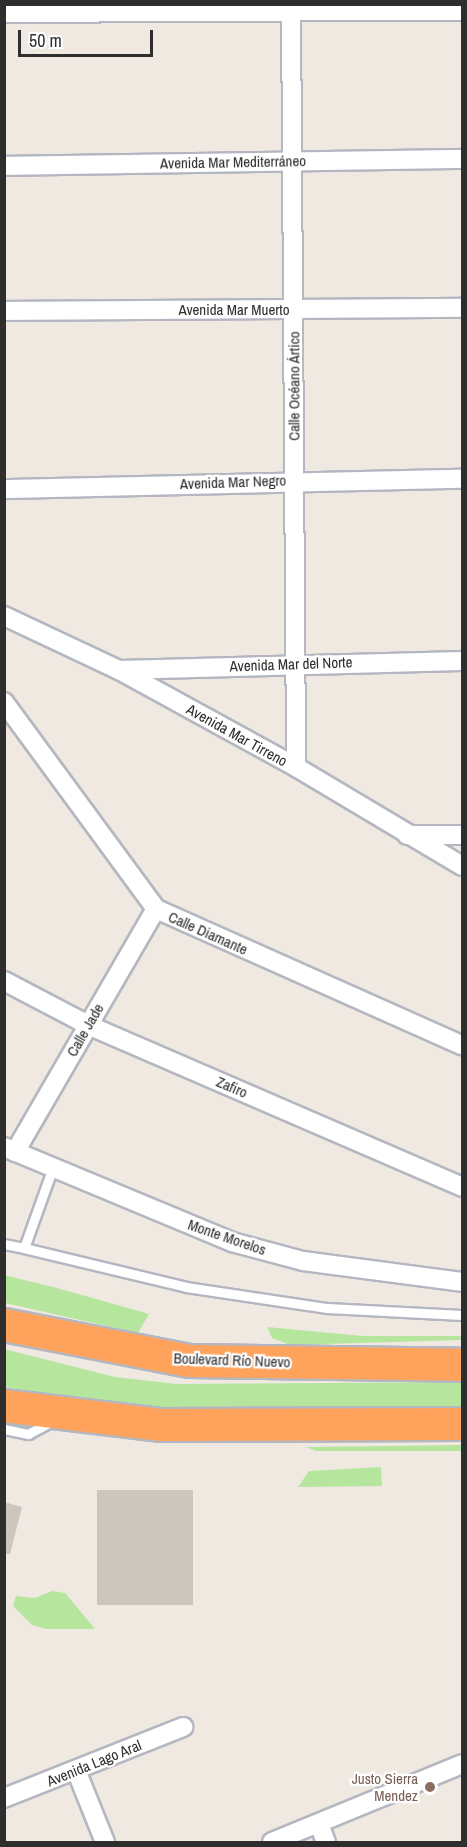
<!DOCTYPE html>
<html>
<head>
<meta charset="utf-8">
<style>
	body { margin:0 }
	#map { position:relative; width:467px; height:1847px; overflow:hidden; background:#efe9e1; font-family:"Archivo Narrow",sans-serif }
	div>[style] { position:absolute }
	.green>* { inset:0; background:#b6e59e }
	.building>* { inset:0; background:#cbc7bf; transform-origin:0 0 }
	.roads { filter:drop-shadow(2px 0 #b4b7c1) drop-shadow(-2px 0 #b4b7c1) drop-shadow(0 2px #b4b7c1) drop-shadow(0 -2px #b4b7c1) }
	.lane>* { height:9px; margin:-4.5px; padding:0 4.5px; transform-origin:4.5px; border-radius:4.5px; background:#fff }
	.street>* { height:18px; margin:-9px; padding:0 9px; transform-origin:9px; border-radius:9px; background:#fff }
	.highway>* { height:32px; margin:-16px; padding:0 16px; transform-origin:16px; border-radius:16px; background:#ffa35c }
	.dots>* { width:16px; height:16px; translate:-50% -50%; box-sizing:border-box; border:3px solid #fff; border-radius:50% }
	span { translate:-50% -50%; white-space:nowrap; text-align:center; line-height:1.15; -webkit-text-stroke:4.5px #fff; paint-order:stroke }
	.street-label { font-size:15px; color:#2e2e2e }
	.education-label { font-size:15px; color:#785e54 }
	.right { translate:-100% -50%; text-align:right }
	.frame { position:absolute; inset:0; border:6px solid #2e2e2e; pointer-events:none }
	.scale { position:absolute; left:18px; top:30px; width:135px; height:27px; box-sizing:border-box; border:3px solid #2e2e2e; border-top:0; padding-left:8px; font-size:18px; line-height:21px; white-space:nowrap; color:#2e2e2e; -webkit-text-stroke:4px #fff; paint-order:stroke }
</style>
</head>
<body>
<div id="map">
	<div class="green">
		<div style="clip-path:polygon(4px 1275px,57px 1288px,149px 1314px,138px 1333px,5px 1303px)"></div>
		<div style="clip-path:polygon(267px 1327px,362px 1336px,462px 1336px,462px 1340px,290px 1345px,272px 1338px)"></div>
		<div style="clip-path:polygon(4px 1349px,115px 1377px,177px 1384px,462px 1382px,462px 1408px,156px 1413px,5px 1387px)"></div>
		<div style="clip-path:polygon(462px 1445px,462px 1451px,316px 1451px,306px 1447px)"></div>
		<div style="clip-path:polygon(381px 1467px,382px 1486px,298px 1487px,309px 1471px)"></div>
		<div style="clip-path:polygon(52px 1591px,65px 1593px,95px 1629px,46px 1629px,32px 1625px,13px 1606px,16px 1596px,35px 1598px)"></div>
	</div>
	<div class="building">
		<div style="left:193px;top:1490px;width:115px;height:96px;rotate:90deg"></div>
		<div style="clip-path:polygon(4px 1502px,22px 1507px,10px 1554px,4px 1554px)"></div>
	</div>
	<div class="roads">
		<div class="lane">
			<div style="left:4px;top:1244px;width:20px;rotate:11deg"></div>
			<div style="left:24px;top:1248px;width:86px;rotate:-70.3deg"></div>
			<div style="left:24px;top:1248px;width:167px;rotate:13.5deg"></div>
			<div style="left:186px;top:1287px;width:143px;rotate:8.5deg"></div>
			<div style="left:327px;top:1308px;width:135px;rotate:3deg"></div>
			<div style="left:4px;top:1429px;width:25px;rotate:12deg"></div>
			<div style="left:28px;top:1434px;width:27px;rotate:-28deg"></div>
		</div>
		<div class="street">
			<div style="left:291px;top:4px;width:763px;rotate:89.62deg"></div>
			<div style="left:4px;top:13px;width:458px;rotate:-0.3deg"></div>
			<div style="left:4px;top:166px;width:458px;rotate:-0.9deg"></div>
			<div style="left:5px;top:311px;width:457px;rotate:-0.4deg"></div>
			<div style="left:4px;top:489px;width:458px;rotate:-1.3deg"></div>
			<div style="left:4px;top:616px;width:127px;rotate:25.2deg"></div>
			<div style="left:119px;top:670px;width:202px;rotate:28.7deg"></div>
			<div style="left:296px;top:767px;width:193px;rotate:30.8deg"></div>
			<div style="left:119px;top:670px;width:343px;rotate:-1.5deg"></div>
			<div style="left:4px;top:702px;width:257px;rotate:53.7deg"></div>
			<div style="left:156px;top:909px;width:335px;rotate:24deg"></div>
			<div style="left:407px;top:835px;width:55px"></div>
			<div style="left:4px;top:981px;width:95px;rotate:27.6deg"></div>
			<div style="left:88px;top:1025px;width:408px;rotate:23.4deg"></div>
			<div style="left:4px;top:1147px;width:247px;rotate:22.6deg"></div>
			<div style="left:232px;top:1242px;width:73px;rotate:15deg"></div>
			<div style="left:303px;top:1261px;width:160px;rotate:7.5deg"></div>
			<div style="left:15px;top:1152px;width:281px;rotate:-59.9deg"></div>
			<div style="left:76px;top:1770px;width:78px;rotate:68.1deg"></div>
			<div style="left:4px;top:1798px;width:193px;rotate:-21.6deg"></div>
			<div style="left:319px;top:1824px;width:19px;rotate:69deg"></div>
			<div style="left:272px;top:1842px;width:205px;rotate:-22.3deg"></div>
		</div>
		<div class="highway">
			<div style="left:4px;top:1325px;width:189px;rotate:11deg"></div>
			<div style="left:190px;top:1361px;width:272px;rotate:0.8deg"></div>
			<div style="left:4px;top:1406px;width:157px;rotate:6.9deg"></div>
			<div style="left:160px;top:1425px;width:302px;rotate:-0.2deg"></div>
		</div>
	</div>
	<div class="dots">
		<div style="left:430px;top:1787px;background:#8d6e63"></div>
	</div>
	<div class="street-label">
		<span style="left:233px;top:162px;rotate:-1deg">Avenida Mar Mediterráneo</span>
		<span style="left:234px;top:310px">Avenida Mar Muerto</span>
		<span style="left:294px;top:386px;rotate:-90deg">Calle Océano Ártico</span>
		<span style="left:233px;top:482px;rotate:-2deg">Avenida Mar Negro</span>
		<span style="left:291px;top:664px;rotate:-2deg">Avenida Mar del Norte</span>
		<span style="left:237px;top:735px;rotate:29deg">Avenida Mar Tirreno</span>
		<span style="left:208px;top:933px;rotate:24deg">Calle Diamante</span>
		<span style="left:85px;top:1030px;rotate:-60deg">Calle Jade</span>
		<span style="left:232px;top:1087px;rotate:23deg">Zafiro</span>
		<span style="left:227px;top:1237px;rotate:19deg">Monte Morelos</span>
		<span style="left:232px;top:1360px;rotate:2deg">Boulevard Río Nuevo</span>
		<span style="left:94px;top:1763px;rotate:-22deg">Avenida Lago Aral</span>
	</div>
	<div class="education-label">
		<span class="right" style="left:418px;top:1787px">Justo Sierra<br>Mendez</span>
	</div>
	<div class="frame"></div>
	<div class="scale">50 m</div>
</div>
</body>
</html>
